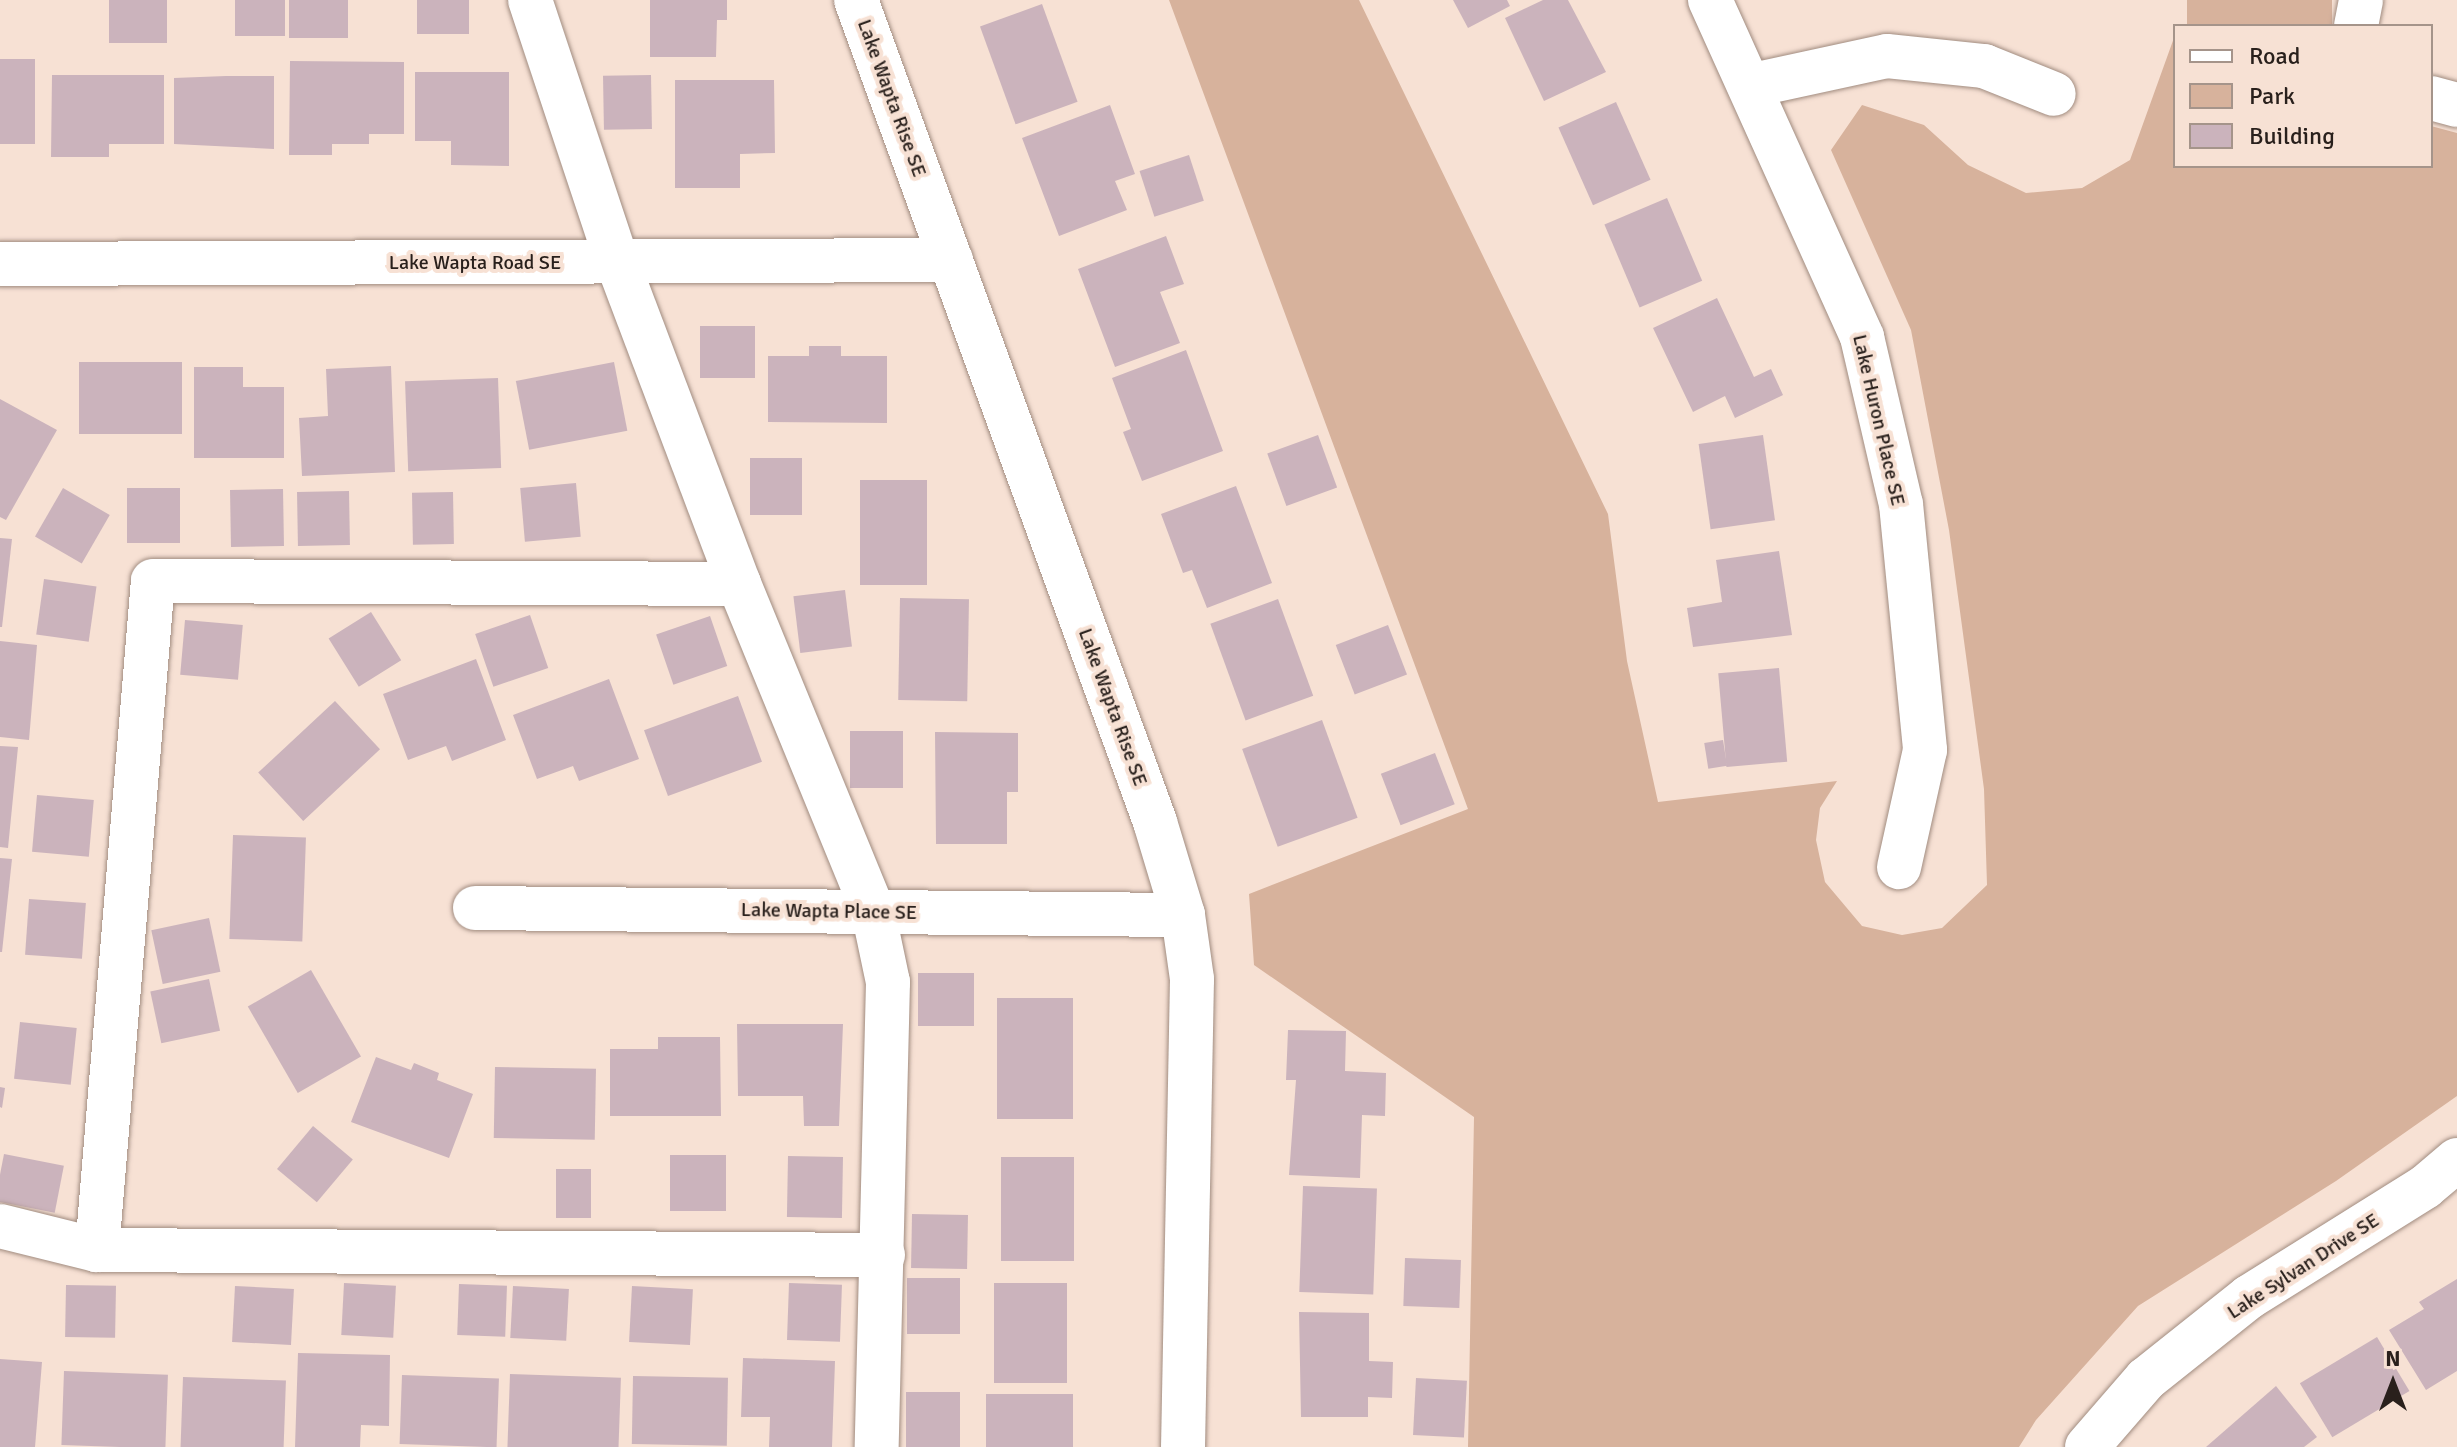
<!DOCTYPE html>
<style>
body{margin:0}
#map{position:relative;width:2457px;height:1447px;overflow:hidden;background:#f7e1d4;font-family:Signika,sans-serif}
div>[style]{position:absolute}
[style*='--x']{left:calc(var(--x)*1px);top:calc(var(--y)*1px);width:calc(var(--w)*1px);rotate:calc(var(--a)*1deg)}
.green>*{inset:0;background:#d7b29c;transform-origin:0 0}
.building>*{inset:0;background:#cbb3bc;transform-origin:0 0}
.roads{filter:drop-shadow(0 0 2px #a18c80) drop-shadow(0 0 2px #a18c80)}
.minor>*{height:44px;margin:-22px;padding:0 22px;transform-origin:22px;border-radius:22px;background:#fff}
span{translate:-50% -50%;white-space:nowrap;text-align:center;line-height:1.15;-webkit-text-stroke:8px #f7e1d4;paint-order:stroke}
.street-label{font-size:20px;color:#29201c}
.legend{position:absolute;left:2173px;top:24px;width:260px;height:144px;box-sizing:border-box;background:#f7e1d4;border:2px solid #a5948a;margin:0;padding:10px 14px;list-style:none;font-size:24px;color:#29201c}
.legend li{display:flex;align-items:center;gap:16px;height:40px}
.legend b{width:40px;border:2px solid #a5948a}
.north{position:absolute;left:2353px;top:1343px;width:80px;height:80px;-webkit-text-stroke:6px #f7e1d4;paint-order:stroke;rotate:0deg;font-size:22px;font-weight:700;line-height:32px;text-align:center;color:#29201c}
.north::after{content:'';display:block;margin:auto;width:28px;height:36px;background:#29201c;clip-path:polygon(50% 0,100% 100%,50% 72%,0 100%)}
</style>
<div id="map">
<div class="green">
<div style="clip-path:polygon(1169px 0,1359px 0,1608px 514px,1627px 661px,1658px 802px,1837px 781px,1820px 808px,1816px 840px,1825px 882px,1862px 926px,1902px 935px,1942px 928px,1987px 885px,1984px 789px,1949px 530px,1911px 330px,1831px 150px,1862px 105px,1924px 125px,1968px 165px,2026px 193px,2082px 188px,2130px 160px,2175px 35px,2175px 166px,2431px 166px,2431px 126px,2457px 133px,2457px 1096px,2336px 1181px,2138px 1306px,2036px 1420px,2019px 1447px,1468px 1447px,1474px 1117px,1254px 965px,1249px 894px,1468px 809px)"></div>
<div style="left:2187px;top:0;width:145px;height:28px"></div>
</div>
<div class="building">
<div style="left:109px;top:0;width:58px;height:43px"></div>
<div style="left:235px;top:0;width:50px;height:36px"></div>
<div style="left:289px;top:0;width:59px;height:38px"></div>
<div style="left:417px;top:0;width:52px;height:34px"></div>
<div style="clip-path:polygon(650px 0,727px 0,727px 20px,717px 20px,716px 57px,650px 57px)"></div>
<div style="clip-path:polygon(1453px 0,1507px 0,1510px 6px,1468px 28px)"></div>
<div style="clip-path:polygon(1543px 0,1568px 0,1606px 72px,1544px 101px,1505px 18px)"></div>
<div style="left:1042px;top:4px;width:104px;height:66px;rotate:70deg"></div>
<div style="left:0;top:59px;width:35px;height:85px"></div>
<div style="clip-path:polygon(290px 61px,404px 62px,404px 134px,369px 134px,369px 144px,332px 144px,332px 155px,289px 155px)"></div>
<div style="clip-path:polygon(415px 72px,509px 72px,509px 166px,451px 165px,451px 141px,415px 141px)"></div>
<div style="clip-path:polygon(52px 75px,164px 75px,164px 144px,109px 144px,109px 157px,51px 157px)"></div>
<div style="left:651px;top:75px;width:54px;height:48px;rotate:89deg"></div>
<div style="clip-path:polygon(226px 76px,274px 76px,274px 149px,174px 144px,174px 78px)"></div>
<div style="clip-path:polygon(675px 80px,774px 80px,775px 153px,740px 154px,740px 188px,675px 188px)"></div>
<div style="left:1616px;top:102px;width:85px;height:63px;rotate:66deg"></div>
<div style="clip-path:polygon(1110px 105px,1135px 174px,1115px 181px,1127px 210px,1059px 236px,1022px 138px)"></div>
<div style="left:1189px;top:155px;width:48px;height:52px;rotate:72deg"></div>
<div style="left:1667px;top:198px;width:90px;height:68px;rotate:67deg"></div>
<div style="clip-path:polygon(1166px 236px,1184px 284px,1160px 292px,1180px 343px,1115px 367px,1078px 269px)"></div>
<div style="clip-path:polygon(1717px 298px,1754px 377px,1771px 369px,1783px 395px,1735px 418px,1725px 396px,1693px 412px,1653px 328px)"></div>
<div style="left:700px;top:326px;width:55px;height:52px"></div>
<div style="clip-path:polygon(809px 346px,841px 346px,841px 356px,887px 356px,887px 423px,768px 422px,768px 356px,809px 356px)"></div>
<div style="clip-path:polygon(1186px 350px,1223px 451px,1142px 481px,1123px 432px,1131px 429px,1112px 378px)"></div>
<div style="left:79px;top:362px;width:103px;height:72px"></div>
<div style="left:614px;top:362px;width:70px;height:100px;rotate:79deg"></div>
<div style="clip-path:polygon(391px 366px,395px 472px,302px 476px,299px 418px,328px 416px,326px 369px)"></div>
<div style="clip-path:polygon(194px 367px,243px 367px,243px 387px,284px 387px,284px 458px,194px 458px)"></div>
<div style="left:498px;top:378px;width:90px;height:93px;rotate:88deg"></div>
<div style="clip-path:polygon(0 399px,57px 430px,6px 520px,0 517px)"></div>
<div style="left:1318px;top:435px;width:56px;height:54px;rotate:70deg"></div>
<div style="left:1763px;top:435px;width:86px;height:65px;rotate:82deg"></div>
<div style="left:750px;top:458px;width:52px;height:57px"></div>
<div style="left:860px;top:480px;width:67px;height:105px"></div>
<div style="left:576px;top:483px;width:54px;height:56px;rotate:85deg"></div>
<div style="clip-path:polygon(1236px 486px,1272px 583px,1207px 608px,1192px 570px,1183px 573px,1161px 514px)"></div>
<div style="left:63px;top:488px;width:54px;height:56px;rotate:30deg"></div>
<div style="left:127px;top:488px;width:53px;height:55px"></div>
<div style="left:283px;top:489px;width:57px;height:53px;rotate:89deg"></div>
<div style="left:349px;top:491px;width:54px;height:52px;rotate:89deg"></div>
<div style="left:453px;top:492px;width:52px;height:41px;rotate:89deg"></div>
<div style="clip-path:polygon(0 538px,12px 539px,2px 627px,0 627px)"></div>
<div style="clip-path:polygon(1779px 551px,1792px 635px,1693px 647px,1687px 608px,1722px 602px,1716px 560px)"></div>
<div style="left:44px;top:579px;width:53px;height:56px;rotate:8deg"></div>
<div style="left:845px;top:590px;width:57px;height:52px;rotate:83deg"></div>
<div style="left:900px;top:598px;width:69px;height:102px;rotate:1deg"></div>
<div style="left:1278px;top:599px;width:103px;height:72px;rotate:70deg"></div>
<div style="left:371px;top:612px;width:57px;height:50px;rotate:58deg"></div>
<div style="left:530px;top:615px;width:56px;height:58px;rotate:71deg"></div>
<div style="left:710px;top:616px;width:53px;height:57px;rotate:71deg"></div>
<div style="left:185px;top:620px;width:58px;height:55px;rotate:5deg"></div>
<div style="left:1388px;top:625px;width:53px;height:56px;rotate:69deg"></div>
<div style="clip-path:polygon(0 641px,37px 645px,29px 740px,0 737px)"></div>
<div style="clip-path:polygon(476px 659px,506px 740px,452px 761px,446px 746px,408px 760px,383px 694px)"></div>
<div style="left:1779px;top:668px;width:94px;height:61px;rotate:85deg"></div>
<div style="clip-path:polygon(609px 679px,639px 759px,579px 781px,573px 766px,537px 779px,513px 715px)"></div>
<div style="left:738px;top:696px;width:70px;height:100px;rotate:70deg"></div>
<div style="left:335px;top:701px;width:66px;height:105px;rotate:47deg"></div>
<div style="left:1322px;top:720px;width:104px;height:85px;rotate:70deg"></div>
<div style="left:850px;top:731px;width:53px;height:57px"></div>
<div style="clip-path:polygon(935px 732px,1018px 733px,1018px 792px,1007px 792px,1007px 844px,936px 844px)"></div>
<div style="left:1723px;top:740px;width:26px;height:19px;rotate:81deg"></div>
<div style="clip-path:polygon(0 746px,18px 747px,8px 848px,0 847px)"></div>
<div style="left:1435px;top:753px;width:55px;height:58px;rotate:69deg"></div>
<div style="left:37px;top:795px;width:57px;height:57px;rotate:5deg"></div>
<div style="left:233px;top:835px;width:73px;height:104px;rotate:2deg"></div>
<div style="clip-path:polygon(0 858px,12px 859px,2px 952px,0 952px)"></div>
<div style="left:29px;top:899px;width:57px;height:56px;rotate:4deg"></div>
<div style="left:209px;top:918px;width:55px;height:59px;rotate:78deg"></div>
<div style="left:311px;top:970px;width:100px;height:73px;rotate:60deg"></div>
<div style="left:918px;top:973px;width:56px;height:53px"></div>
<div style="left:209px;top:979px;width:53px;height:60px;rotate:78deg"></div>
<div style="left:997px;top:998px;width:76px;height:121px"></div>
<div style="left:20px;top:1022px;width:57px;height:57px;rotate:6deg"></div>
<div style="clip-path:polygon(737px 1024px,843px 1024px,839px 1126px,804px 1126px,803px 1096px,738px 1096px)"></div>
<div style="clip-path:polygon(1288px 1030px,1346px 1031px,1345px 1071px,1386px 1073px,1385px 1116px,1362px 1115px,1360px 1178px,1289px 1175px,1296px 1080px,1286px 1080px)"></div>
<div style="clip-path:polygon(658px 1037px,720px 1037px,721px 1116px,610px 1116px,610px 1049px,658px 1049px)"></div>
<div style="clip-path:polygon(376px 1057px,411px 1070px,414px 1063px,439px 1073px,437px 1080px,473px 1094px,449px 1158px,351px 1122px)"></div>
<div style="left:495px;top:1067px;width:101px;height:71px;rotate:1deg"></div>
<div style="clip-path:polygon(0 1087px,5px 1088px,2px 1108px,0 1107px)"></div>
<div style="left:313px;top:1126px;width:52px;height:56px;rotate:40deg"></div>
<div style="left:4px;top:1154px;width:61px;height:48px;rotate:11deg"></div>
<div style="left:670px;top:1155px;width:56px;height:56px"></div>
<div style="left:788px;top:1156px;width:55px;height:61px;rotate:1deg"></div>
<div style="left:1074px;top:1157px;width:104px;height:73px;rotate:90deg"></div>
<div style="left:556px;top:1169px;width:35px;height:49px"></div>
<div style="left:1303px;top:1186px;width:74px;height:106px;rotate:2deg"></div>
<div style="left:912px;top:1214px;width:56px;height:54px;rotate:1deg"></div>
<div style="left:1405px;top:1258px;width:56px;height:48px;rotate:2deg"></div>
<div style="left:907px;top:1278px;width:53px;height:56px"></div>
<div style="clip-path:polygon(2457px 1279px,2457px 1371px,2426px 1390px,2389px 1330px,2424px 1309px,2419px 1302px)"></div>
<div style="left:344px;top:1283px;width:52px;height:52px;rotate:3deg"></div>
<div style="left:789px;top:1283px;width:53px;height:57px;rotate:2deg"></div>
<div style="left:994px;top:1283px;width:73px;height:100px"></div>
<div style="left:459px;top:1284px;width:48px;height:51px;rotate:2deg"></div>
<div style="left:66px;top:1285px;width:50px;height:52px;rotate:1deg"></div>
<div style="left:235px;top:1286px;width:59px;height:56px;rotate:3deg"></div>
<div style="left:513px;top:1286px;width:56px;height:52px;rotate:3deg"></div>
<div style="left:632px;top:1286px;width:61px;height:56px;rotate:3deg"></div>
<div style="clip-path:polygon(1299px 1312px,1369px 1313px,1369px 1361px,1393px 1362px,1392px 1398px,1368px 1397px,1368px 1417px,1301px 1417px)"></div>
<div style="left:2377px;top:1337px;width:63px;height:90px;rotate:59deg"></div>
<div style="clip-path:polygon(298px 1353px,390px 1355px,389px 1426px,361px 1425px,360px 1447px,295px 1447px)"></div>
<div style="clip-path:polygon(743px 1358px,835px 1361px,832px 1447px,769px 1447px,770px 1417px,741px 1417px)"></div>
<div style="clip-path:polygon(0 1359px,42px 1362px,35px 1447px,0 1447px)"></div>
<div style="left:64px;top:1371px;width:104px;height:74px;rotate:2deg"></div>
<div style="left:510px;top:1374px;width:111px;height:73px;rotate:2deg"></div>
<div style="left:402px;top:1375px;width:97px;height:69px;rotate:2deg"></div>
<div style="left:633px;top:1376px;width:95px;height:68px;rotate:1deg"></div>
<div style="left:183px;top:1377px;width:103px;height:70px;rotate:2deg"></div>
<div style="left:1416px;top:1378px;width:51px;height:57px;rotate:3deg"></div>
<div style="clip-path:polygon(2276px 1386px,2317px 1437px,2304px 1447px,2206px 1447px)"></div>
<div style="left:906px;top:1392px;width:54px;height:55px"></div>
<div style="left:986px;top:1394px;width:87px;height:53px"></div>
</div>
<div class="roads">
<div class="minor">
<div style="--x:530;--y:0;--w:275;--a:71.6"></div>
<div style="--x:617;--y:261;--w:345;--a:69.3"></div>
<div style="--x:739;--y:584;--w:353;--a:67.7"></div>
<div style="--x:873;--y:911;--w:73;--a:78.1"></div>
<div style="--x:888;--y:982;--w:465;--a:91.4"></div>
<div style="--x:856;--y:0;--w:875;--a:70.01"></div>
<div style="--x:1155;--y:822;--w:97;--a:73.2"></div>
<div style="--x:1183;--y:915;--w:65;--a:82"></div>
<div style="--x:1192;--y:979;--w:468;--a:91.1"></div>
<div style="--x:1710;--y:0;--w:370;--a:65.7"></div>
<div style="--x:1862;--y:337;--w:171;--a:76.9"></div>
<div style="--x:1901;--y:504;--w:247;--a:84.4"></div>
<div style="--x:1925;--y:750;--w:120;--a:102.5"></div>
<div style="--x:2356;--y:26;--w:26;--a:-79"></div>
<div style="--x:1753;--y:85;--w:137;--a:-12.2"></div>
<div style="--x:1887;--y:56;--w:98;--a:5.9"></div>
<div style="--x:1984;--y:66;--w:75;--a:21.8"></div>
<div style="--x:2431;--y:98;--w:27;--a:15"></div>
<div style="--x:0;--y:264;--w:951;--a:-0.24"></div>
<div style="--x:475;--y:908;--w:708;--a:0.57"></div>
<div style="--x:0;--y:1226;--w:100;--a:13.9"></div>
<div style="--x:97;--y:1250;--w:671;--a:-85.22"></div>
<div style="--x:153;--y:581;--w:586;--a:0.29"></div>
<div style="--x:97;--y:1250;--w:786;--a:0.36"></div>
<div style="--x:2087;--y:1447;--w:90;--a:-49.1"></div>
<div style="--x:2146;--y:1379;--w:132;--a:-38.5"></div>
<div style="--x:2249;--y:1297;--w:208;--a:-32"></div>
<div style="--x:2425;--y:1187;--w:42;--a:-40.2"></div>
</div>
</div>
<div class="street-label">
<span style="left:892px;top:98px;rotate:70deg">Lake Wapta Rise SE</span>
<span style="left:475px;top:262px">Lake Wapta Road SE</span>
<span style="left:1879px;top:420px;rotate:77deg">Lake Huron Place SE</span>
<span style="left:1113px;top:707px;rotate:70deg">Lake Wapta Rise SE</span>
<span style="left:829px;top:911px;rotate:1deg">Lake Wapta Place SE</span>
<span style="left:2303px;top:1266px;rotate:-33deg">Lake Sylvan Drive SE</span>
</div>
<ul class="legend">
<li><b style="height:10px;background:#fff"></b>Road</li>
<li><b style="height:22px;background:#d7b29c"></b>Park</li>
<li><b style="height:22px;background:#cbb3bc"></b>Building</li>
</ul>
<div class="north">N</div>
</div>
